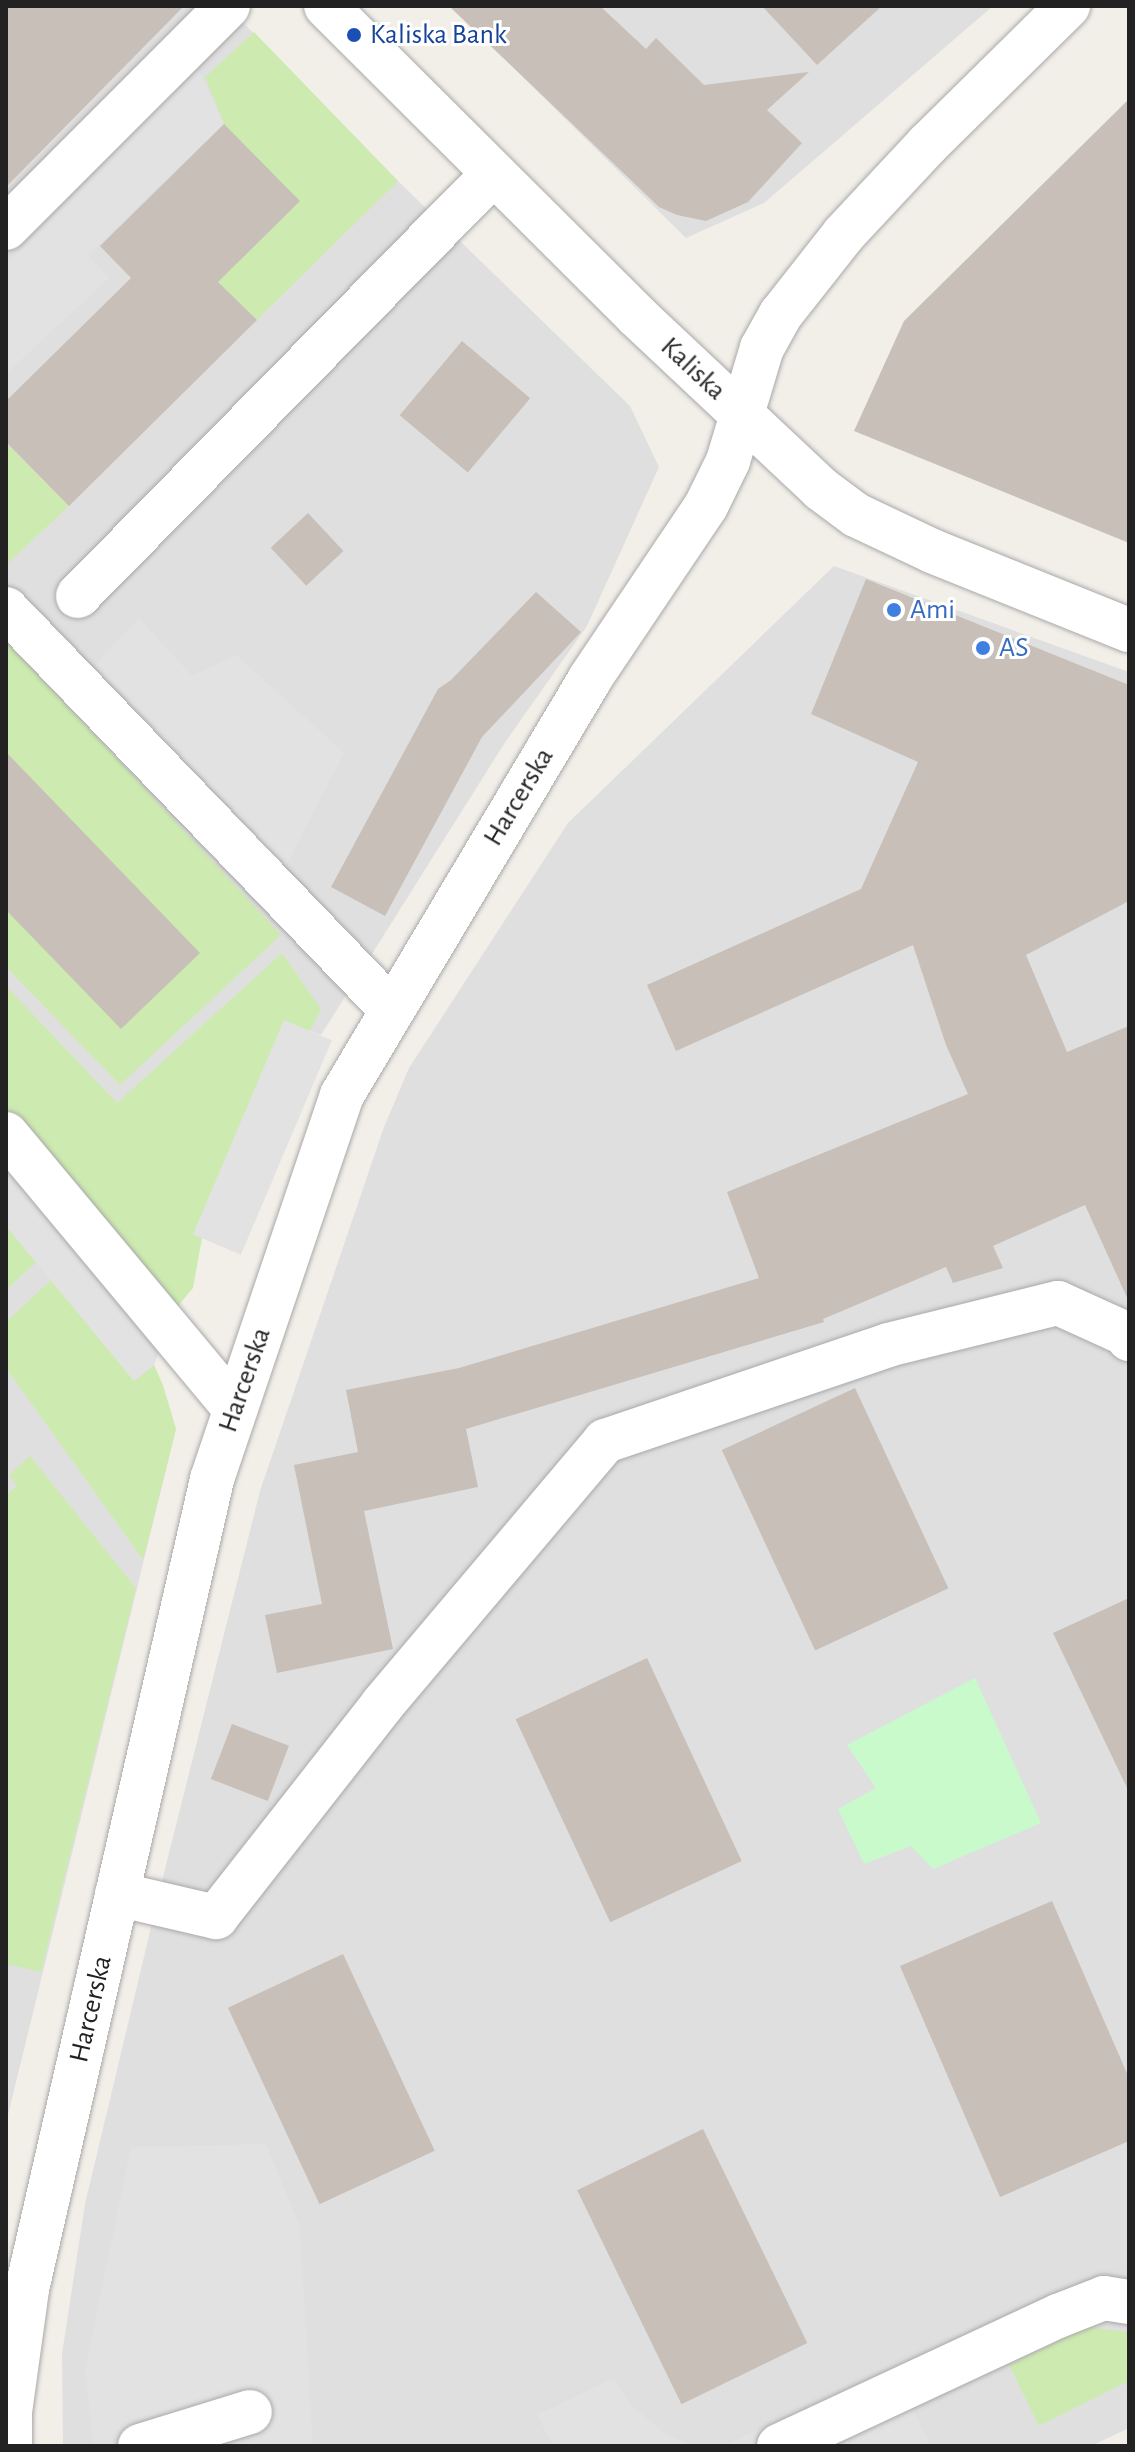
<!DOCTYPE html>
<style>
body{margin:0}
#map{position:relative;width:1135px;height:2452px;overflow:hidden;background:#f2efe9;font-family:"Alegreya Sans",sans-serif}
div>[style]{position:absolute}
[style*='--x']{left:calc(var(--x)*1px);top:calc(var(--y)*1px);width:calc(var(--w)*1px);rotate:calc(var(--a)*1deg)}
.residential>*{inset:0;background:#e0dfdf}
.grass>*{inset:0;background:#cdebb0}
.park>*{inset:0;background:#c8facc}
.parking>*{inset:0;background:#e2e2e2;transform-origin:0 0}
.building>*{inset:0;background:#c7bfb8;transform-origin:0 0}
.roads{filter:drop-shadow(0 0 2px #a9a9a9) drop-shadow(0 0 2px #a9a9a9)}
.minor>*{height:44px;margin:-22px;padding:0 22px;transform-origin:22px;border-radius:22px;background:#fff}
.dots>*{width:22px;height:22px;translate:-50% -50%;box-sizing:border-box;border:4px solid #fff;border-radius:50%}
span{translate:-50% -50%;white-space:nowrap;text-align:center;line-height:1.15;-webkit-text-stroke:6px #fff;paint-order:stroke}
.transit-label{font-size:28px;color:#164399}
.left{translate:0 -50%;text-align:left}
.street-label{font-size:28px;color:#222}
.shop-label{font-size:28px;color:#366cbe}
.frame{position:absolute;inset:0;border:8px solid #222;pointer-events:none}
</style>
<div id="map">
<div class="residential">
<div style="clip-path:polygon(6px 6px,227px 6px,398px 181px,630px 406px,659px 467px,587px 626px,504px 744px,321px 1035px,284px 1021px,154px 1365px,176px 1429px,6px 2123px)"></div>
<div style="clip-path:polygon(451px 6px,993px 6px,764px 203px,686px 238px)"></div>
<div style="clip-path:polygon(834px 566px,1129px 672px,1129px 2428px,1091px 2446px,63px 2446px,62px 2354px,85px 2204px,164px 1873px,260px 1491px,384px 1127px,409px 1068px,568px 823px)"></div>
</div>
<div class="grass">
<div style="clip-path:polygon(254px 32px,398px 181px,257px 320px,218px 282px,224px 124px,205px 77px)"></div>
<div style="clip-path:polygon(9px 446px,69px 506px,7px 564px,6px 448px)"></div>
<div style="clip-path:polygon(6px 639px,281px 935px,120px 1085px,6px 967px)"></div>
<div style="clip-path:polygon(282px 953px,321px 1009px,310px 1031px,284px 1021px,202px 1238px,193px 1288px,174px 1311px,6px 1108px,6px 986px,117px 1103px)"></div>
<div style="clip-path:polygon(6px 1226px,36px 1262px,6px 1290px)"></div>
<div style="clip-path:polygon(51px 1280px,134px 1381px,154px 1365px,163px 1385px,176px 1429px,143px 1560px,6px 1368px,6px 1322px)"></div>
<div style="clip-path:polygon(30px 1456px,136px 1588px,41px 1972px,6px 1964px,6px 1495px,17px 1486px,9px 1475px)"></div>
<div style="clip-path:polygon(1087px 2327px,1129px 2332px,1129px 2381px,1039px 2426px,1009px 2365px)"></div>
</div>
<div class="park">
<div style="clip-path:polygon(975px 1678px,1041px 1823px,933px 1869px,911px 1846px,864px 1864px,838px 1809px,876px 1788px,847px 1745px)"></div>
</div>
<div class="parking">
<div style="clip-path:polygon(198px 68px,224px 124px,88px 255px,109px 278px,6px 374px,6px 264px)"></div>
<div style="clip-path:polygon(139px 618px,192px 676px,236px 655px,344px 753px,284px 870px,92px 668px)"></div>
<div style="left:284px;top:1020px;width:52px;height:233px;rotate:23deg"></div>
<div style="clip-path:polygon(6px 1155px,162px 1343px,154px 1365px,134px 1381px,6px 1226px)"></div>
<div style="clip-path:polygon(266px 2144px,300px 2227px,313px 2446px,93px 2446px,85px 2369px,131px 2147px)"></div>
<div style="clip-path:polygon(893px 2368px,931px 2446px,723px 2446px)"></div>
<div style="clip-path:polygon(614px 2378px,632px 2406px,666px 2434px,694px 2446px,553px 2446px,537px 2415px)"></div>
</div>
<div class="building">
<div style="clip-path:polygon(6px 6px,184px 6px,6px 187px)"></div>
<div style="clip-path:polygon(449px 6px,600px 6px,646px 49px,656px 38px,704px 85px,809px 72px,767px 110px,802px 143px,748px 202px,706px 221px,677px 215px,659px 207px)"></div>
<div style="clip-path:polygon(762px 6px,882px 6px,817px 65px)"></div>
<div style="clip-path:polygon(1129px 99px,1129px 543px,854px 431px,904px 321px)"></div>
<div style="clip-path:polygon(224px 124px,300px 201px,218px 282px,257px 320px,69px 506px,6px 442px,6px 401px,131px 278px,100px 246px)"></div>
<div style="left:462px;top:341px;width:89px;height:97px;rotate:40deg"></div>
<div style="left:308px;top:513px;width:52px;height:51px;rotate:47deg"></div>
<div style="clip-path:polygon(866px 579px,1129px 685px,1129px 901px,1026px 955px,1067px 1052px,1129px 1026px,1129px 1302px,1085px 1205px,993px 1246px,1003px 1268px,953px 1283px,946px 1267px,823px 1319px,824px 1322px,466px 1429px,478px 1487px,364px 1511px,393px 1649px,277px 1673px,265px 1615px,322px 1604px,294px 1465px,358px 1452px,346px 1390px,459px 1368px,759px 1278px,727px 1192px,968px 1094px,946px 1045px,913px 945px,676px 1051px,647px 985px,861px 889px,918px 762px,811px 714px)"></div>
<div style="clip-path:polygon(536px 592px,581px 632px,482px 737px,385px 916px,331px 887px,438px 689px,451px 680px)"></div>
<div style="clip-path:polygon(6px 752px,200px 953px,121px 1029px,6px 910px)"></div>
<div style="left:855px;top:1388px;width:221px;height:147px;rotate:65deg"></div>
<div style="clip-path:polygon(1129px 1598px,1129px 1792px,1053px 1633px)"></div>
<div style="left:647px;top:1658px;width:224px;height:145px;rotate:65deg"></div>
<div style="left:232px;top:1724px;width:61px;height:59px;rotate:21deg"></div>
<div style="clip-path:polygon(1052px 1901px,1129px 2078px,1129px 2141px,1000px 2197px,900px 1966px)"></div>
<div style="left:343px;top:1954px;width:217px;height:127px;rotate:65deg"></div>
<div style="left:703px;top:2129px;width:238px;height:140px;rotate:64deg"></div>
</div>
<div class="roads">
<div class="minor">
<div style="--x:326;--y:6;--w:439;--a:44.9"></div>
<div style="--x:637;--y:316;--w:253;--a:43.2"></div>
<div style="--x:821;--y:489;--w:44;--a:36.6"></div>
<div style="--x:856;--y:515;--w:84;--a:25.3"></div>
<div style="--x:932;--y:551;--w:212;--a:21.9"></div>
<div style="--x:6;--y:228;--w:314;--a:-45"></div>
<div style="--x:78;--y:596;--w:592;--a:-45.48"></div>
<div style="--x:6;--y:609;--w:557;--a:46.09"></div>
<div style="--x:6;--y:1134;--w:358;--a:50.2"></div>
<div style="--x:117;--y:1894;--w:102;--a:13.1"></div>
<div style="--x:216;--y:1917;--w:269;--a:-51.9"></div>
<div style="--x:382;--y:1705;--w:346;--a:-49.8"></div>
<div style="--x:605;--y:1441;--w:299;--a:-18.7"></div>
<div style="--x:888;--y:1345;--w:175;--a:-13.9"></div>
<div style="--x:1058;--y:1303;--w:75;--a:24.5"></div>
<div style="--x:1126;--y:1334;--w:6;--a:59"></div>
<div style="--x:10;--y:2446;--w:34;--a:-90"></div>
<div style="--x:10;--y:2412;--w:124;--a:-82.1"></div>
<div style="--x:27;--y:2289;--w:831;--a:-77.13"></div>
<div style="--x:212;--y:1479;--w:405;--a:-71.3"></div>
<div style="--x:342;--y:1095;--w:483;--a:-59.2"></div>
<div style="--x:589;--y:680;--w:210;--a:-56.1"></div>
<div style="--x:706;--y:506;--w:50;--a:-63.9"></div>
<div style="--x:728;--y:461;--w:118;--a:-73.3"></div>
<div style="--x:762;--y:348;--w:39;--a:-61"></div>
<div style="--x:781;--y:314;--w:102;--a:-51.8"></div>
<div style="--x:844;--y:234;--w:123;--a:-47"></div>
<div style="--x:928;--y:144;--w:197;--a:-44.6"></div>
<div style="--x:140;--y:2446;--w:115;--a:-17.2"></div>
<div style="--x:779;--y:2446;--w:308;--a:-25"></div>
<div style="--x:1058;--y:2316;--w:49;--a:-21.4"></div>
<div style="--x:1104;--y:2298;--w:25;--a:9"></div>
</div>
</div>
<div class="dots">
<div style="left:354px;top:35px;background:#1a4fb4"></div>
<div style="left:894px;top:610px;background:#3f7fe0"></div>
<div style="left:983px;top:648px;background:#3f7fe0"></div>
</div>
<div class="transit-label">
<span class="left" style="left:370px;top:35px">Kaliska Bank</span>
</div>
<div class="street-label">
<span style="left:693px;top:369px;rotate:43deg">Kaliska</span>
<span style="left:519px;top:797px;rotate:-59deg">Harcerska</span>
<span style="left:245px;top:1380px;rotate:-71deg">Harcerska</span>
<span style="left:91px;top:2009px;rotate:-77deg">Harcerska</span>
</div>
<div class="shop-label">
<span class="left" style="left:910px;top:610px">Ami</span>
<span class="left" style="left:999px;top:648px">AS</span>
</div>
<div class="frame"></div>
</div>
